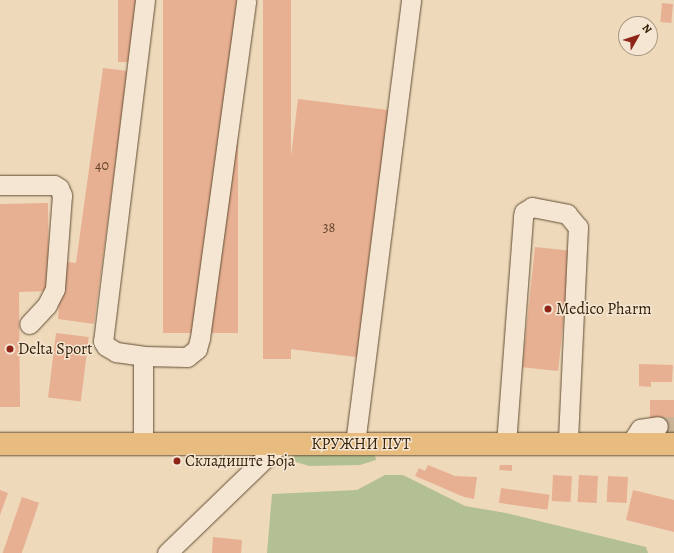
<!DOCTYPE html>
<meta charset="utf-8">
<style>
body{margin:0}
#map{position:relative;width:674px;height:553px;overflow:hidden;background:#eed9bb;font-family:Alegreya,serif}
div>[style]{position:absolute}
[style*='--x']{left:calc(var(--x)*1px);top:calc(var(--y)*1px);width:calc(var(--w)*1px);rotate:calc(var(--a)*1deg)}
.green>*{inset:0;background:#b3c094}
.building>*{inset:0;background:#e8b092;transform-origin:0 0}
.minor-tunnel>*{height:19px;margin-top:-9.5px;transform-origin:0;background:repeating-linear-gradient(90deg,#c9b497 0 19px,transparent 0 29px)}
.roads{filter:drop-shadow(0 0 1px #634e34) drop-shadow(0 0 1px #634e34)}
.minor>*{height:19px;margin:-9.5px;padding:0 9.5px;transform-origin:9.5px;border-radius:9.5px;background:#f4e6d3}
.major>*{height:22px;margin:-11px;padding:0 11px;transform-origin:11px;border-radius:11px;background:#e7bc7e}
.dots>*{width:11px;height:11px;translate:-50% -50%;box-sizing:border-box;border:2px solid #f4e6d3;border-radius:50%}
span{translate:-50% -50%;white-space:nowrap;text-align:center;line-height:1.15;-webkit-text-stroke:3px #f4e6d3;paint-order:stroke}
.number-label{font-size:14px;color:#62442a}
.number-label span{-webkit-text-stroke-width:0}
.poi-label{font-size:16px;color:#352007}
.left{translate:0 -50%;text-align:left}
.street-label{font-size:16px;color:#352007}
.north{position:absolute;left:618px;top:16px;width:40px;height:40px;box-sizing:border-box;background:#f4e6d3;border:1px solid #a89781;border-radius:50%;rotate:51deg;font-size:11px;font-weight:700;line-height:16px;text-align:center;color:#352007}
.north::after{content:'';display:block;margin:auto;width:14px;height:18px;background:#8f2418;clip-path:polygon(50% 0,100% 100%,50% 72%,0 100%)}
</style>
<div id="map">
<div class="green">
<div style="clip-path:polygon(293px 454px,375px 455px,376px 460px,360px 465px,309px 466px,296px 462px)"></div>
<div style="clip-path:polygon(385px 475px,403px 475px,465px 506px,506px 513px,646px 547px,648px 553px,267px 553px,272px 494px,357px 490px)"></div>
</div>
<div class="building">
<div style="left:118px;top:0;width:21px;height:62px"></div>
<div style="left:163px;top:0;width:75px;height:333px"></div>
<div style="left:263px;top:0;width:28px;height:359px"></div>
<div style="left:662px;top:3px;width:11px;height:19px;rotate:5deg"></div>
<div style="clip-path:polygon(103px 68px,128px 71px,94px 324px,58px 319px,62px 261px,76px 263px)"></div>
<div style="left:298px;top:99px;width:93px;height:249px;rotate:7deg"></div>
<div style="clip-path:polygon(48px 203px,49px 291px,19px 292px,20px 407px,0 407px,0 204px)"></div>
<div style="left:535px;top:247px;width:36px;height:121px;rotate:6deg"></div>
<div style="left:56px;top:333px;width:33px;height:65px;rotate:7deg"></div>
<div style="clip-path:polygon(639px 364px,673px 365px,672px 382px,651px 382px,651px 387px,639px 386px)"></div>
<div style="left:650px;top:400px;width:24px;height:25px"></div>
<div style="clip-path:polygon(428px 465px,455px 476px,477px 477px,474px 499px,464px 497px,415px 476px,419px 468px,425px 471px)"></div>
<div style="clip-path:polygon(500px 465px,512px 465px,512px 471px,499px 470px)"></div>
<div style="left:553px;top:475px;width:19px;height:26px;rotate:3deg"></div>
<div style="left:579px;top:475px;width:19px;height:27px;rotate:3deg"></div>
<div style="left:608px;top:476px;width:20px;height:26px;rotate:3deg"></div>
<div style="left:501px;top:488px;width:49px;height:15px;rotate:8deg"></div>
<div style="clip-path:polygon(0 490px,8px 493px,0 515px)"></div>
<div style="clip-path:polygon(633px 490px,674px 500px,674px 532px,626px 520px)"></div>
<div style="left:22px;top:497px;width:18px;height:59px;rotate:19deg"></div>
<div style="clip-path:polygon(213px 537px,242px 540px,241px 553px,212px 553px)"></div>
</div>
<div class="minor-tunnel">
<div style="--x:658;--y:426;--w:16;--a:0"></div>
</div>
<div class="roads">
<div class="minor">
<div style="--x:145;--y:0;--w:344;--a:97"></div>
<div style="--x:103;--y:341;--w:6;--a:59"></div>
<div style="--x:106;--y:346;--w:12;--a:31"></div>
<div style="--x:116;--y:352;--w:27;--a:8"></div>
<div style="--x:143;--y:356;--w:44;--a:1.3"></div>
<div style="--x:187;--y:357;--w:13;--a:-39"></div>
<div style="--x:197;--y:349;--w:11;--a:-75"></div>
<div style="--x:200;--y:338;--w:341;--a:-82.2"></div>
<div style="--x:0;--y:185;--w:54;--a:0"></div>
<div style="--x:54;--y:185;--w:6;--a:31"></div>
<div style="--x:59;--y:188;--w:8;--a:67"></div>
<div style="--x:62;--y:195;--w:94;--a:94.3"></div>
<div style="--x:55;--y:289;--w:18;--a:117"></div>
<div style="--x:47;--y:305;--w:26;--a:133"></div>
<div style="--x:143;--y:443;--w:87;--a:-90"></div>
<div style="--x:631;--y:443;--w:17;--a:-57"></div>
<div style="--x:640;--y:429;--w:18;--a:-9"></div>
<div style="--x:355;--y:444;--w:448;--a:-82.8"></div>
<div style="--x:506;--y:444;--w:228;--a:-85.7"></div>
<div style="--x:523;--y:217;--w:5;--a:-79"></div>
<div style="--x:524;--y:212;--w:9;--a:-32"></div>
<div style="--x:532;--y:207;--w:36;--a:11"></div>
<div style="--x:567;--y:214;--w:17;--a:50"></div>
<div style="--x:578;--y:227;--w:216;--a:92.7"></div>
<div style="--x:167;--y:553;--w:157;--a:-44"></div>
</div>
<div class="major">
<div style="--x:0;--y:444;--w:674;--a:0"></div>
</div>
</div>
<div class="dots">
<div style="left:548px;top:309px;background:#8f2418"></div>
<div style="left:10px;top:349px;background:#8f2418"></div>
<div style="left:177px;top:461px;background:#8f2418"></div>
</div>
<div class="number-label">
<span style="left:102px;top:166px">40</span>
<span style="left:329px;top:228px">38</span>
</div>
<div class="poi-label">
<span class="left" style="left:556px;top:309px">Medico Pharm</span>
<span class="left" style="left:18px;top:349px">Delta Sport</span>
<span class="left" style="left:185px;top:461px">Складиште Боја</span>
</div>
<div class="street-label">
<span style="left:361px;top:444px">КРУЖНИ ПУТ</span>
</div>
<div class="north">N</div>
</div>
